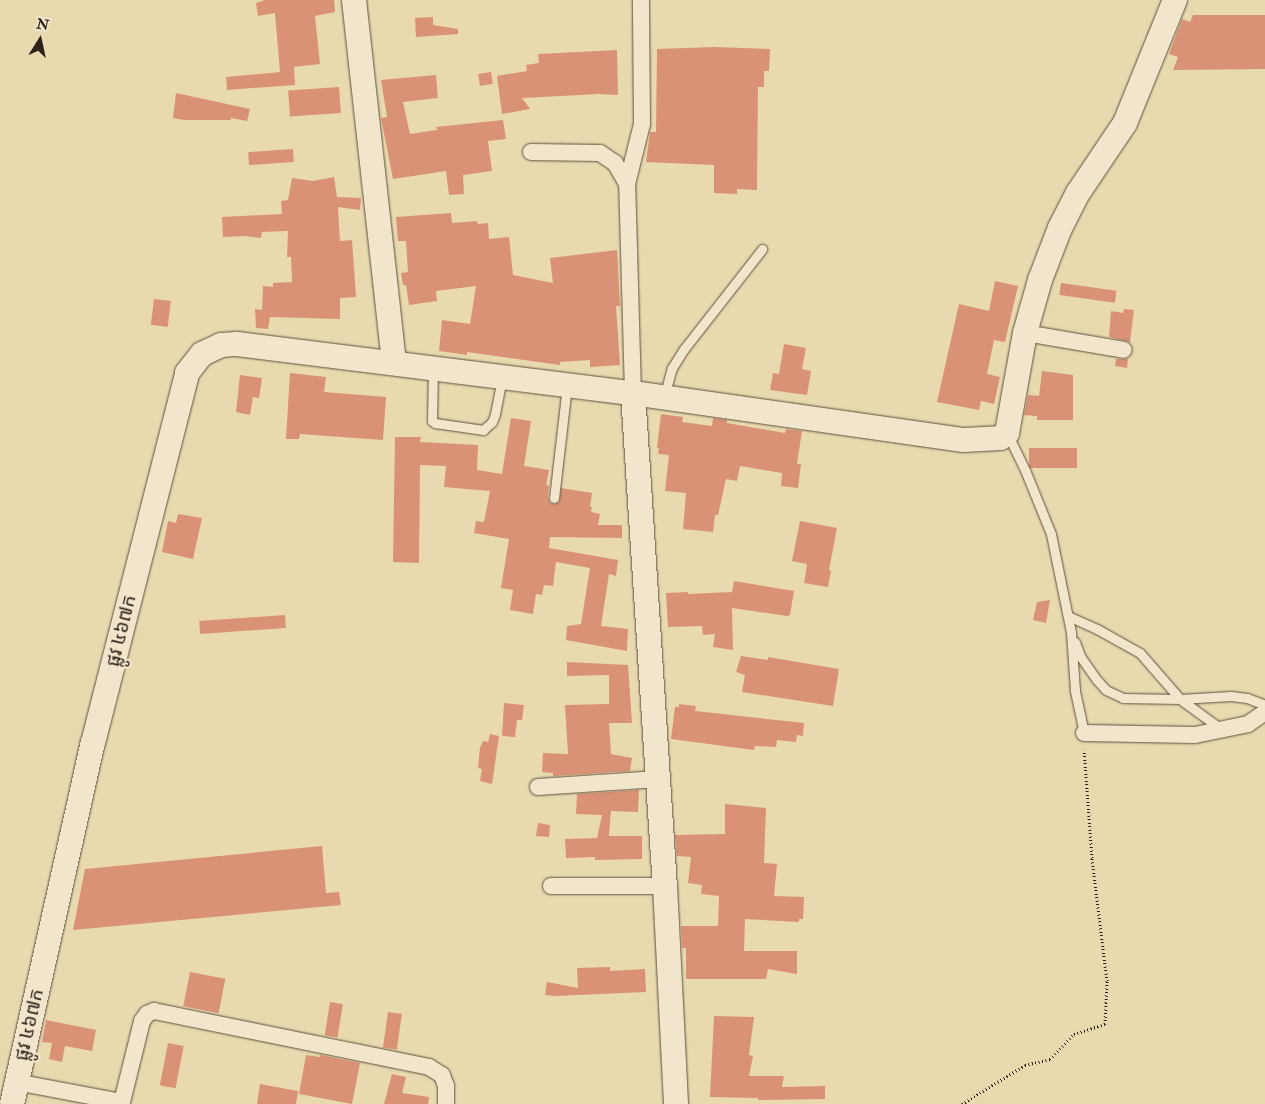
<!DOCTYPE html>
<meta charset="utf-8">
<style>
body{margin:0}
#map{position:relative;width:1265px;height:1104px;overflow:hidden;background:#e9d9af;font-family:"IM FELL Double Pica","Noto Sans Khmer",serif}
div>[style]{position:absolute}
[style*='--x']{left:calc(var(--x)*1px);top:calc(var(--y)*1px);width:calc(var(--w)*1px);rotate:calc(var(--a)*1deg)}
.building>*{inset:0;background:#da9276;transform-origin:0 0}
.path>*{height:3px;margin-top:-1.5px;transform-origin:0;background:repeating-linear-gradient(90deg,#2d221a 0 1px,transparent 0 3.5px)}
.roads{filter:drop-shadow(0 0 1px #5c503f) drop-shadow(0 0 1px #5c503f)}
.lane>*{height:9px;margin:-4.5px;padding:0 4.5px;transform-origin:4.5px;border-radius:4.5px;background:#f1e6cb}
.street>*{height:16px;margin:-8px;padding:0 8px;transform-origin:8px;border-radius:8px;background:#f1e6cb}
.secondary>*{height:24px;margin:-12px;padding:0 12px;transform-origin:12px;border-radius:12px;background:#f1e6cb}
span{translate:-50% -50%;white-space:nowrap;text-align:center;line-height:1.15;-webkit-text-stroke:4.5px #f1e6cb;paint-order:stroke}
.street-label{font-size:19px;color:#2d221a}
.north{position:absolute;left:15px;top:15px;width:50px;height:50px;-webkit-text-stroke:4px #f1e6cb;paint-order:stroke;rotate:10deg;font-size:14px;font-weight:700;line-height:20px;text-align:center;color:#2d221a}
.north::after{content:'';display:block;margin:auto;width:18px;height:22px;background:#2d221a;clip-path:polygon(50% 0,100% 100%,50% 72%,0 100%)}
</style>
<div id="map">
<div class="building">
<div style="clip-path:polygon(265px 0,334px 0,335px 12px,315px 16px,320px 64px,294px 67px,295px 85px,227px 90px,226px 77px,280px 72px,275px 13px,258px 16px,256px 3px)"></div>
<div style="clip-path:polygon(1193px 15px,1265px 15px,1265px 69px,1173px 70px,1178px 57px,1169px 54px,1182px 19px,1190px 22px)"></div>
<div style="clip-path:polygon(433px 17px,433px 25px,458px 29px,458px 34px,416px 37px,415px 18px)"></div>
<div style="clip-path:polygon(714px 47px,770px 49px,769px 71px,764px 71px,764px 87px,758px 87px,757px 190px,737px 189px,737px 194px,714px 193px,714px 165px,646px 162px,650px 132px,656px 132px,657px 49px)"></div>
<div style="clip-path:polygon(617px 50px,618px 95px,599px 94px,522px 98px,530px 109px,502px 114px,497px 76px,527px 71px,526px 65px,539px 63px,538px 54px)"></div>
<div style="left:491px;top:72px;width:12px;height:13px;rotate:81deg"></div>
<div style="clip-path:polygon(436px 75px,438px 98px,403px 102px,410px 134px,437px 130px,436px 127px,503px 120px,506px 139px,488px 141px,492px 171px,463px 175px,464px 194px,449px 195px,446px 171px,393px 179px,381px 118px,387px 117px,381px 80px)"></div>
<div style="left:339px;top:87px;width:26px;height:51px;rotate:86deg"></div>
<div style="clip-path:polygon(176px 93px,250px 109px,247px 121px,231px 118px,231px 120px,184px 120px,173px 118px)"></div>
<div style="left:293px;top:149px;width:13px;height:45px;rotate:86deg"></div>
<div style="clip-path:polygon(334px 177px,337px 197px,361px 198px,360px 210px,338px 207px,340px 241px,352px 240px,356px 297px,340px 298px,340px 319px,270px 317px,268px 329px,256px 328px,255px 309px,262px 310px,263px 286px,273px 287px,273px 283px,292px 282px,291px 257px,287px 257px,288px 231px,262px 232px,261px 238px,245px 236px,223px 237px,222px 217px,282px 214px,281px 201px,288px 200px,292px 178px,313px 181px)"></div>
<div style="clip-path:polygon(451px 213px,452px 223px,477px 221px,478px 224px,488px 223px,489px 239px,509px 237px,513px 275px,553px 283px,550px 258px,617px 250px,620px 306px,616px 306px,620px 365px,590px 367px,590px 360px,560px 362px,560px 365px,467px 352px,467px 355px,439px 351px,442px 320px,470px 324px,476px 286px,436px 291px,437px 301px,409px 305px,406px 285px,403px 285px,401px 273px,408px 272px,406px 241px,398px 241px,396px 217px)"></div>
<div style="clip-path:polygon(995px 281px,1018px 286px,1005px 342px,994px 340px,987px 374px,1000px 377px,994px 404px,981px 401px,979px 410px,937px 402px,959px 304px,989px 311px)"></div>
<div style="left:1061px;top:283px;width:56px;height:12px;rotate:8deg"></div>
<div style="left:154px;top:299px;width:17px;height:26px;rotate:7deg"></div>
<div style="clip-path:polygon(1124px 309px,1134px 310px,1130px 342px,1109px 337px,1111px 311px,1123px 313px)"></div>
<div style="clip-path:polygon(784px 344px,806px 348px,802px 369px,811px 371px,807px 395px,770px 390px,773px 373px,779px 374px)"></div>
<div style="clip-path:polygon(1116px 359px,1128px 359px,1127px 368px,1115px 366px)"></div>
<div style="clip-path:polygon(1042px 371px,1073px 375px,1073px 420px,1037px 420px,1037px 416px,1024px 415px,1028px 395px,1039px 396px)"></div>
<div style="clip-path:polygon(290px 373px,326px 377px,324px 392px,386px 397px,383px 440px,300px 434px,299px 439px,286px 439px)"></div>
<div style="clip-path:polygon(240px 375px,262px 378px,259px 398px,253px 397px,250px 415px,236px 412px)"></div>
<div style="clip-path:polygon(661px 414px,683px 417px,682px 422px,712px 426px,713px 418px,727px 420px,727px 423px,785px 433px,786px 429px,802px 431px,797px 464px,801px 464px,798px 488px,781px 486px,782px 473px,740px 466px,737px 481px,726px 479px,718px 515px,715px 515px,713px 532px,683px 529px,686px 493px,665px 491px,669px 455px,658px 454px,659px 448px,657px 448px)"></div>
<div style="clip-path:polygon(511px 418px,531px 421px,524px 466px,549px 470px,546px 485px,549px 486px,548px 498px,550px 503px,554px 504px,559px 502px,561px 488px,592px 493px,590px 507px,592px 507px,591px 512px,600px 514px,598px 525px,622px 525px,622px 538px,550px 537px,549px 548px,618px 560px,616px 576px,609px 574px,601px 626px,628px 629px,627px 651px,566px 640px,567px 626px,581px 624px,590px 568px,556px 562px,553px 586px,544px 585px,542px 595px,536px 594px,533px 614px,510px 610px,513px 590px,501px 588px,509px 539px,474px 533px,476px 521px,484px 522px,490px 491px,444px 487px,446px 466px,420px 465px,419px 563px,393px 562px,395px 437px,421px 437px,420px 442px,478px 445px,477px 470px,502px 474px)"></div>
<div style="left:1029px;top:448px;width:48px;height:20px"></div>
<div style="clip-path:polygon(178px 514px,202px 518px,193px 559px,162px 552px,168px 521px,176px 523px)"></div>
<div style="clip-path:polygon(800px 521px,837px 528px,829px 570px,831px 571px,828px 587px,804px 583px,807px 564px,792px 561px)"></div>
<div style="clip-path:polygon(734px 581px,794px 591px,790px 615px,787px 616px,732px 608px,733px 650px,713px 647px,715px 634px,703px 635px,702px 626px,668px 627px,666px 593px,688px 592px,688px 594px,732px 592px)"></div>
<div style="clip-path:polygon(1050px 600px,1046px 623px,1033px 620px,1037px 602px)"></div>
<div style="left:285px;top:615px;width:13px;height:86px;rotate:86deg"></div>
<div style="clip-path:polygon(741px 656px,768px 660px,768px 657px,839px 669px,833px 706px,742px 692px,745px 675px,736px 672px)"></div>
<div style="clip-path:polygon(567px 662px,628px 665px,632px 723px,609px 723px,611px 754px,632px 758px,630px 771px,553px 776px,553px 773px,542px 772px,543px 753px,568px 754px,565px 705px,609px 704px,609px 675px,567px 676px)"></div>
<div style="clip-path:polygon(504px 703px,524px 705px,522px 720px,517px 720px,515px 737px,502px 736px)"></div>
<div style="clip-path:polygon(679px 704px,696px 706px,695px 711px,804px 723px,803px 736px,797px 735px,796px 742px,777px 740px,776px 747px,755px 746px,754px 750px,671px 739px,675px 707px,679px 707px)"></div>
<div style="clip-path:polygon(490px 734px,499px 736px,492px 784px,480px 781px,482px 769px,478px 768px,480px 748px,483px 741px,488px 742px)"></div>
<div style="clip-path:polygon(639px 790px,638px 812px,611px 811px,609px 836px,642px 836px,642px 859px,595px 860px,595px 857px,566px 858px,565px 839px,597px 838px,602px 815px,576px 814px,577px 794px)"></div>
<div style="clip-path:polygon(725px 804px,766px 808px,764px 863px,777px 864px,774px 896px,804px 897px,803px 919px,799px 919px,799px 922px,745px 919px,744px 951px,797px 951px,797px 974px,768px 969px,766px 979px,686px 979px,686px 948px,682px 948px,681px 926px,718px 926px,719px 896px,701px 894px,702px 885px,688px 883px,691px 857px,677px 856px,675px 835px,725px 834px)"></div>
<div style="clip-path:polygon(538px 823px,550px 825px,549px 837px,536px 836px)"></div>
<div style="clip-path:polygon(322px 846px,326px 893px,339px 892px,341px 905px,73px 930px,85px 869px)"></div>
<div style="clip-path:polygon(610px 967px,610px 971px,645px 969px,646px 992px,555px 996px,545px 995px,547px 982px,578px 988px,577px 968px)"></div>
<div style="left:190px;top:972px;width:36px;height:35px;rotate:11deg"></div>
<div style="left:330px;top:1002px;width:13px;height:34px;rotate:9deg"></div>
<div style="left:388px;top:1012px;width:14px;height:36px;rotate:8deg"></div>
<div style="clip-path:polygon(714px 1016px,754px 1017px,749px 1055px,753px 1056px,749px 1076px,784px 1076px,782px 1087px,825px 1086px,825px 1099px,758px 1100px,758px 1098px,710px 1097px)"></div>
<div style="clip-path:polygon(46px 1020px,96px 1030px,92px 1051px,65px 1046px,62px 1062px,49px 1059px,52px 1043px,42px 1042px)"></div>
<div style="left:168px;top:1043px;width:16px;height:43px;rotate:11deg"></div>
<div style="clip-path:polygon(306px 1055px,320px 1057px,320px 1055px,360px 1063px,352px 1104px,299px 1094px)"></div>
<div style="clip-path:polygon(392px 1074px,406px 1077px,402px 1093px,429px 1097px,428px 1104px,384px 1104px)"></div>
<div style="clip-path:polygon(260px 1084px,298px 1091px,296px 1104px,257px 1104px)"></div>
</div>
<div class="path">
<div style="--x:962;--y:1104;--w:74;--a:-31.8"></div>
<div style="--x:1025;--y:1065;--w:26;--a:-13"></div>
<div style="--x:1050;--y:1059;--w:35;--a:-46"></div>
<div style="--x:1074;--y:1034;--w:33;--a:-18"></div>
<div style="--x:1105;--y:1024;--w:43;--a:-87.3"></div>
<div style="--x:1107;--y:981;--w:124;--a:-97"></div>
<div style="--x:1092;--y:858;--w:109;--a:-94.2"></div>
</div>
<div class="roads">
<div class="lane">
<div style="--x:433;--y:369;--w:52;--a:91.1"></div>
<div style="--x:432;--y:421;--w:4;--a:34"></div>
<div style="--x:435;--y:423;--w:49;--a:8.3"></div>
<div style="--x:483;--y:430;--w:12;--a:-42"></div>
<div style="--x:492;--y:422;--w:9;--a:-69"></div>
<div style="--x:495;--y:414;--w:38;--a:-79"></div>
<div style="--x:664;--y:397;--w:30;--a:-75"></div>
<div style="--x:672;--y:368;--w:22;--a:-58"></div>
<div style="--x:684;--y:349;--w:127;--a:-52"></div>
<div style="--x:1007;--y:433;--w:41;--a:64.1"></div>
<div style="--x:1025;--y:470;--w:69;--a:67.9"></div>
<div style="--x:1051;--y:534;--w:100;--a:78.5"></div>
<div style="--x:1071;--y:632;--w:59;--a:86.1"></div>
<div style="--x:1075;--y:691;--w:43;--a:77.9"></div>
<div style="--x:554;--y:498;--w:114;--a:-83.4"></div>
<div style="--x:1068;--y:616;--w:32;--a:24"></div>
<div style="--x:1097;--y:629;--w:49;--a:29.2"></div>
<div style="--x:1140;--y:653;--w:61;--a:49"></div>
<div style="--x:1180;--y:699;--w:51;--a:36.2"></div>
<div style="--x:1075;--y:642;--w:15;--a:70"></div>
<div style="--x:1080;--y:656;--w:29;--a:55"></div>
<div style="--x:1097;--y:680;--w:13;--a:48"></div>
<div style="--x:1106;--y:690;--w:19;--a:25"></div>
<div style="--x:1123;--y:698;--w:57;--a:1"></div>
<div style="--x:1180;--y:699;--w:51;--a:-3.4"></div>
<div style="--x:1231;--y:696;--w:16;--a:7"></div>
<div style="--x:1247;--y:698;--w:19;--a:21"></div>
</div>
<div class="street">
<div style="--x:531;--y:152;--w:69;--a:0.8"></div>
<div style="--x:600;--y:153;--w:18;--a:34"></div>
<div style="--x:615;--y:163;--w:24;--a:60"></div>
<div style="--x:1025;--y:333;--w:100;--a:9.7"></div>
<div style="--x:633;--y:393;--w:209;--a:-91.6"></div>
<div style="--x:627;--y:184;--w:62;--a:-76"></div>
<div style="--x:642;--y:124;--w:124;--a:-90.5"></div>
<div style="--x:1084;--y:733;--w:111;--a:1"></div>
<div style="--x:1195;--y:735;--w:54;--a:-11.7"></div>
<div style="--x:1248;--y:724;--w:21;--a:-35"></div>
<div style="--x:538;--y:787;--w:120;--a:-3.8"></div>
<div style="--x:551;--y:886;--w:114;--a:0"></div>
<div style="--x:16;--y:1082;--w:108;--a:10.7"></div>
<div style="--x:122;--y:1102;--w:83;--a:-76.1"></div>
<div style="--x:142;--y:1021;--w:9;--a:-54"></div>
<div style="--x:147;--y:1014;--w:8;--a:-23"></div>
<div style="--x:154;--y:1011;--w:281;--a:11.5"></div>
<div style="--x:429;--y:1067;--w:15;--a:32"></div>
<div style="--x:442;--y:1075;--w:12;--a:70"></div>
<div style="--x:446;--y:1086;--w:18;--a:90"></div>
</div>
<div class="secondary">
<div style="--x:354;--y:0;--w:365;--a:83.7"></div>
<div style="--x:633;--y:393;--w:494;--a:86.3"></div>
<div style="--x:665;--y:886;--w:218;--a:87.1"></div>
<div style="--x:12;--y:1104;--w:370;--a:-77.4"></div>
<div style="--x:93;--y:743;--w:382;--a:-75.7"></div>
<div style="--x:187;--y:373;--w:24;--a:-52"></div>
<div style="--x:202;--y:354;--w:21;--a:-25"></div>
<div style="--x:221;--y:345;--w:16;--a:-4"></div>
<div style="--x:237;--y:344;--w:399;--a:7.1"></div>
<div style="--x:633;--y:393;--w:334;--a:8.1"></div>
<div style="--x:964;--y:440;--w:36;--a:-3"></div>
<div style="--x:1000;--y:438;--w:9;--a:-36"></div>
<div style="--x:1007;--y:433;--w:102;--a:-79.8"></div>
<div style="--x:1025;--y:333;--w:55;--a:-74.2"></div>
<div style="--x:1040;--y:280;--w:56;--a:-69"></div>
<div style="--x:1060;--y:228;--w:39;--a:-63"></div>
<div style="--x:1078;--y:193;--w:84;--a:-56.1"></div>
<div style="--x:1125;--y:123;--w:133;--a:-67.9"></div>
</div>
</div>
<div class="street-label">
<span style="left:122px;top:631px;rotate:-76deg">ផ្លូវ ៤៦៧ក</span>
<span style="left:30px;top:1025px;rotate:-77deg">ផ្លូវ ៤៦៧ក</span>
</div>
<div class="north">N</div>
</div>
